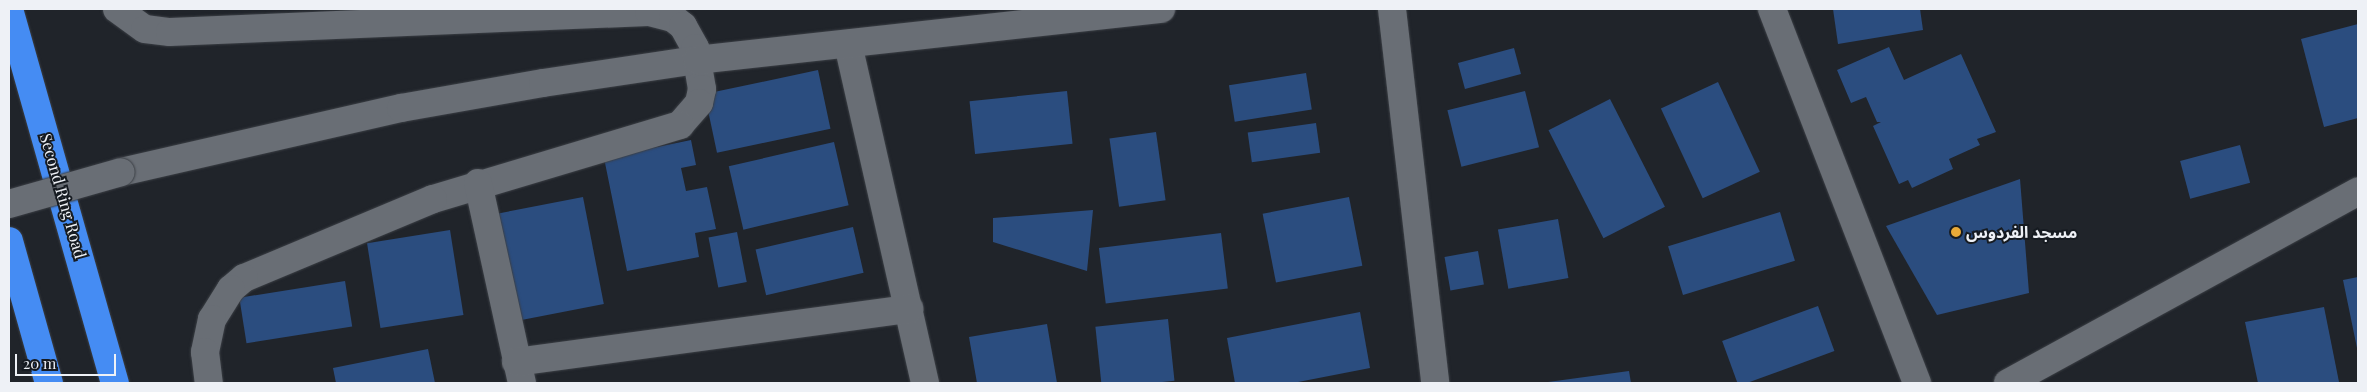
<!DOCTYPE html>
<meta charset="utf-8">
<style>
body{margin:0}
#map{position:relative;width:2367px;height:392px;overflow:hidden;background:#20242a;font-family:"Playfair Display","Noto Sans Arabic",serif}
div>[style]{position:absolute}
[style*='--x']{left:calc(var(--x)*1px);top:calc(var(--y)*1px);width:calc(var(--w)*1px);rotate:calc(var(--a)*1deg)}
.building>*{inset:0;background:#2b4d7f;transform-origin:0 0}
.roads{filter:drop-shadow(0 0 1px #3b3f45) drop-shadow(0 0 1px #3b3f45)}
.street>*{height:28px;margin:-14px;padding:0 14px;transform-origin:14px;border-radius:14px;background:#696e75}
.highway>*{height:28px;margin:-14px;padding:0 14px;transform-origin:14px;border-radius:14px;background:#458cf3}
.bridges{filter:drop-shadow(0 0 1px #3b3f45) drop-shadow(0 0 1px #3b3f45)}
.street-bridge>*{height:28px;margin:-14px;padding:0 14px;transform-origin:14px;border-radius:14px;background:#696e75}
.dots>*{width:14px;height:14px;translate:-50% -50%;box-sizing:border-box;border:2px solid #161b21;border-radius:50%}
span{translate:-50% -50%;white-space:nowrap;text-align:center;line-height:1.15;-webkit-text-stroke:4px #161b21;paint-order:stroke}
.street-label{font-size:16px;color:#eef1f6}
.poi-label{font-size:16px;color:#eef1f6;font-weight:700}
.left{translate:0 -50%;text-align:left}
.frame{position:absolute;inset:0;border:10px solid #eef1f6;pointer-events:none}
.scale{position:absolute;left:15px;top:354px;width:101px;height:22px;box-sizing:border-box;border:2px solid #eef1f6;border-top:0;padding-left:6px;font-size:15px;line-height:18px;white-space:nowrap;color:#eef1f6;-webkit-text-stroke:4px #161b21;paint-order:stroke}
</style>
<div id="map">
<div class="building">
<div style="clip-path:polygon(1833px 9px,1920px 9px,1923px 30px,1838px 44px)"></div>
<div style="clip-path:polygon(2358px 24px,2358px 118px,2324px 127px,2301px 39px)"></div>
<div style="clip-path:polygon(1889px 47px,1904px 80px,1961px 54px,1996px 132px,1977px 139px,1980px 145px,1949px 159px,1953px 169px,1912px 188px,1908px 180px,1899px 184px,1873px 126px,1881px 122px,1877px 122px,1866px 97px,1851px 103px,1837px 70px)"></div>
<div style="left:1514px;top:48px;width:27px;height:58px;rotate:75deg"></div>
<div style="left:818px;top:70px;width:60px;height:116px;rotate:78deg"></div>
<div style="left:1306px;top:73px;width:37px;height:78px;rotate:81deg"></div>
<div style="left:1718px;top:82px;width:99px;height:63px;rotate:65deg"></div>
<div style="left:1067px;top:91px;width:53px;height:98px;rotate:84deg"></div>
<div style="left:1525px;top:91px;width:58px;height:80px;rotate:76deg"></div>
<div style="left:1610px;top:99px;width:121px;height:69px;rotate:63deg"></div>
<div style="left:1316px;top:123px;width:30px;height:69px;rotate:82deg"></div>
<div style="left:1156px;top:132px;width:69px;height:47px;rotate:82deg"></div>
<div style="clip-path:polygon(691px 140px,696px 165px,681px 168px,686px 191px,707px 187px,716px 229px,695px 233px,699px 257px,627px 271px,604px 158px)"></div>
<div style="left:834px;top:142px;width:65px;height:108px;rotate:77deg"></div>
<div style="left:2240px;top:145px;width:39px;height:62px;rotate:75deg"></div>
<div style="clip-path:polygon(2020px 179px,2029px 293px,1937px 315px,1886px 226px)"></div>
<div style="left:583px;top:197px;width:109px;height:89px;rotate:79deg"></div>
<div style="left:1349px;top:197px;width:70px;height:88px;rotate:79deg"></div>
<div style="clip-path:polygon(1093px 210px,1087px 271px,993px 242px,993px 218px)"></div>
<div style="left:1780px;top:212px;width:51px;height:117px;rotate:73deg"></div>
<div style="left:1558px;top:219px;width:60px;height:61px;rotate:80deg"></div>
<div style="left:853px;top:227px;width:47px;height:100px;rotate:77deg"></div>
<div style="left:450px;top:230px;width:86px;height:84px;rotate:81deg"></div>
<div style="left:737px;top:232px;width:51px;height:29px;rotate:79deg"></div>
<div style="left:1221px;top:233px;width:56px;height:123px;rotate:83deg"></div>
<div style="left:1478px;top:251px;width:34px;height:34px;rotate:80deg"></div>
<div style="clip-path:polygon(2358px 277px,2358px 348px,2357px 348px,2343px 280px)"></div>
<div style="left:345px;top:281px;width:46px;height:107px;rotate:81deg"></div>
<div style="left:1818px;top:306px;width:48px;height:102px;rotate:70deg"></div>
<div style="clip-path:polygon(2324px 307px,2339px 382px,2258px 383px,2245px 322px)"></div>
<div style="clip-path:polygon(1360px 312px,1370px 368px,1293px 383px,1235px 383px,1227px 338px)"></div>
<div style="left:1168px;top:319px;width:62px;height:73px;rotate:84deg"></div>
<div style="clip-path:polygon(1047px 324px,1057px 383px,977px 383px,969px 337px)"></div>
<div style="clip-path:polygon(428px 349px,435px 383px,336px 383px,333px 368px)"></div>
<div style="clip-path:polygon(1629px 371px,1631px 383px,1549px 383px,1548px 382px)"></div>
</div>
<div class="roads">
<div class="street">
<div style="--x:117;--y:9;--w:34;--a:36"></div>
<div style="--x:145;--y:29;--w:25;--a:7"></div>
<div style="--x:170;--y:32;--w:479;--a:-2.4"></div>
<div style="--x:649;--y:12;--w:25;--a:14"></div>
<div style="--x:673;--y:18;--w:13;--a:39"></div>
<div style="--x:683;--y:26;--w:25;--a:61"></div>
<div style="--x:695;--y:48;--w:42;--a:80.3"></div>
<div style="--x:702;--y:89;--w:14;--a:102"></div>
<div style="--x:699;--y:103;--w:29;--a:131"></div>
<div style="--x:680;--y:125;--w:258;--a:163.3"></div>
<div style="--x:433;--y:199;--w:205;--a:157.3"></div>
<div style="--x:244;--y:278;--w:17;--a:140"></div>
<div style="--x:231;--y:289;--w:36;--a:122"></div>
<div style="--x:212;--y:319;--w:34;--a:102"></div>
<div style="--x:205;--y:352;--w:31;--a:83"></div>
<div style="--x:1392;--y:9;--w:376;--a:83.4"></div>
<div style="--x:1772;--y:9;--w:401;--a:68.8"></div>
<div style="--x:848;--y:44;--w:348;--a:77.2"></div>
<div style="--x:121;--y:172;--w:287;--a:-12.9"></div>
<div style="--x:401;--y:108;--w:144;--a:-10"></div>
<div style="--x:543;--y:83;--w:156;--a:-8.5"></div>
<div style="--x:697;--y:60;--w:467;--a:-6.3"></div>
<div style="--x:478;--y:183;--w:205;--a:77.6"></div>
<div style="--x:516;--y:362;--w:397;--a:-7.7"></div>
<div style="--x:2008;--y:383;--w:399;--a:-28.7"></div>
</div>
<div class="highway">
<div style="--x:9;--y:9;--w:389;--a:74.2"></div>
<div style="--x:9;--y:241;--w:148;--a:74.3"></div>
</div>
</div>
<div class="bridges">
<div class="street-bridge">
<div style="--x:9;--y:204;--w:116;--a:-15.9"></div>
</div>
</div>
<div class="dots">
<div style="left:1956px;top:232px;background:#e9aa38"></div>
</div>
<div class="street-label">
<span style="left:63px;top:196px;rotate:74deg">Second Ring Road</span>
</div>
<div class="poi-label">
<span class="left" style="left:1966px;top:232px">مسجد الفردوس</span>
</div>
<div class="frame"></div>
<div class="scale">20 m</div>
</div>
